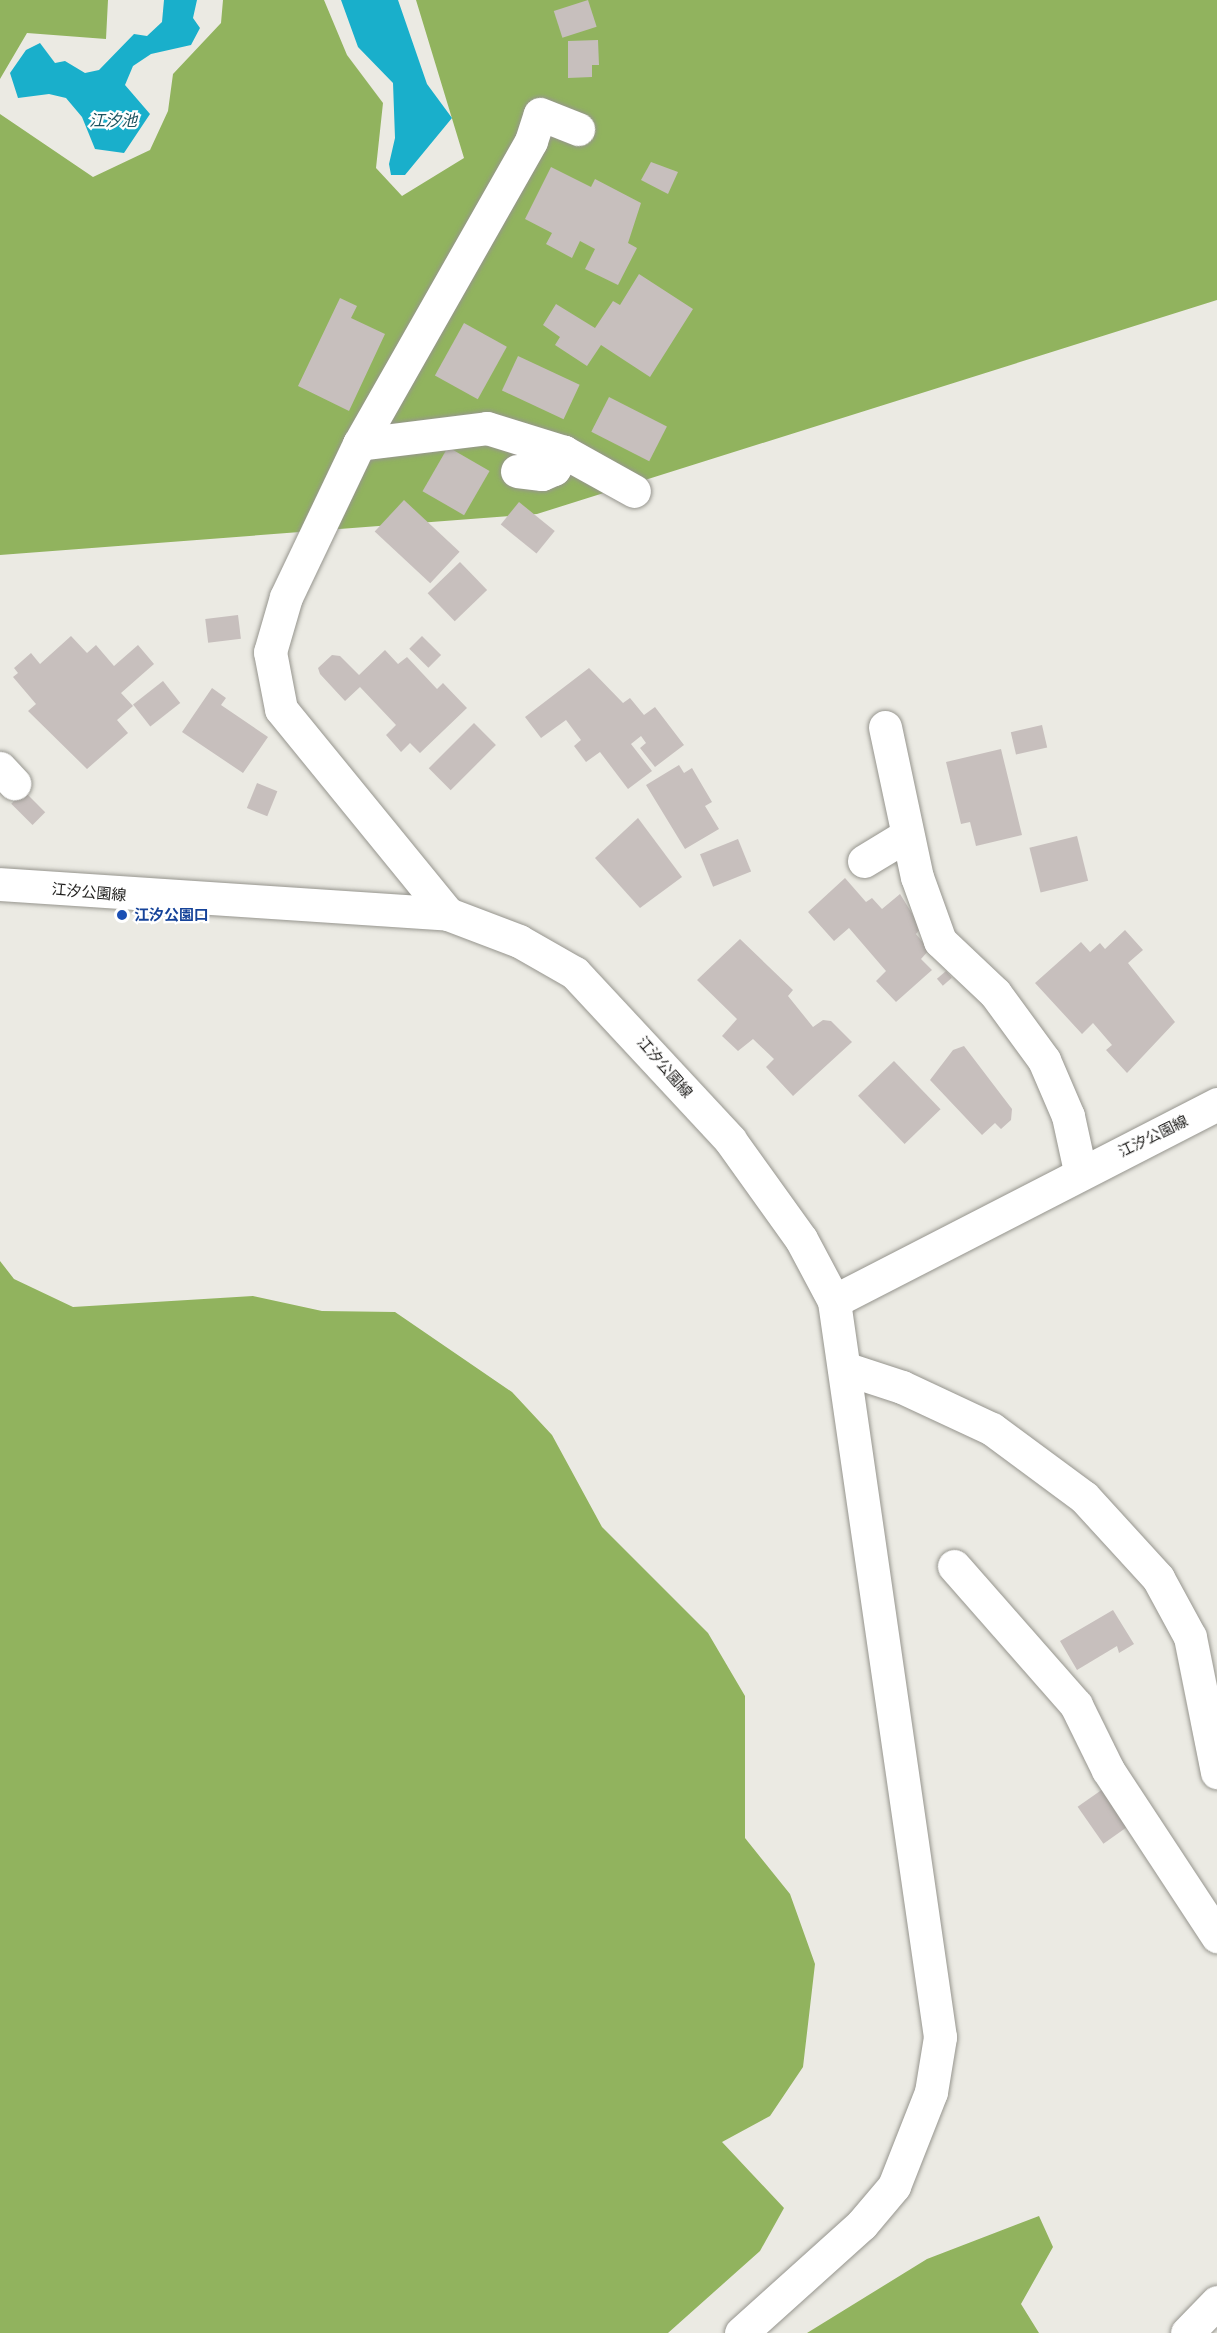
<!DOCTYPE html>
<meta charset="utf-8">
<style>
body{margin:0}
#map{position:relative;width:1217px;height:2333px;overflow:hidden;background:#ebeae3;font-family:"Noto Serif","Noto Sans JP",serif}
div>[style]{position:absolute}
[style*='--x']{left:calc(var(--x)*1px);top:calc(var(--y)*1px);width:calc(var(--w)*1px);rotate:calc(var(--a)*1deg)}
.forest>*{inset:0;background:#91b35e}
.water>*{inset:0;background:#19afcb}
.building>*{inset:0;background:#c7bfbd;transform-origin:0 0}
.roads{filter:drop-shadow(0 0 2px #96958e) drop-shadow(0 0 2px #96958e)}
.minor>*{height:33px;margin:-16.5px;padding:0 16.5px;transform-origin:16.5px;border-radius:16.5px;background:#fff}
.major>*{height:33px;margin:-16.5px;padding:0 16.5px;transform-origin:16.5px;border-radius:16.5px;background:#fff}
.dots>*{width:16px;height:16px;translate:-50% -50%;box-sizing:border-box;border:3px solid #fff;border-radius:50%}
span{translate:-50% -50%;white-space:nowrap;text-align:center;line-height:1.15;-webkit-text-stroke:4.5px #fff;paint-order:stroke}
.street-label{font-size:15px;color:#1f1e1c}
.transit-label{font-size:15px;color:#164399;font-weight:700}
.left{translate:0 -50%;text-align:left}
.water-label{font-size:16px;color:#1c535f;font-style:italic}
</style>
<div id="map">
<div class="forest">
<div style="clip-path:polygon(0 0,108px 0,106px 39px,27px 33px,0 79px)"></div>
<div style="clip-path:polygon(223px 0,324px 0,347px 55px,383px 103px,376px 168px,402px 196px,464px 158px,416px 0,1217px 0,1217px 300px,537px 514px,0 555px,0 114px,93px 177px,150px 150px,168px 111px,173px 74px,221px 23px)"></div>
<div style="clip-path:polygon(0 1261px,14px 1279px,73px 1307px,253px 1296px,322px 1311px,395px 1312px,512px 1392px,552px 1435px,602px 1527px,708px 1633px,745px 1696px,745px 1838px,790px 1894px,815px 1964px,803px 2067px,770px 2116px,722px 2142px,784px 2208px,760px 2251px,668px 2333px,0 2333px)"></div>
<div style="clip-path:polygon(1039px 2216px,1053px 2247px,1021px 2304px,1039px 2333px,807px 2333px,927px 2259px)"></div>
</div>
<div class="water">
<div style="clip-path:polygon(164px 0,197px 0,193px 18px,200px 28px,191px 45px,151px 54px,133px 66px,125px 85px,150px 114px,124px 153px,95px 149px,82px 117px,66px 98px,49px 94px,18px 98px,10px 73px,26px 50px,40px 43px,55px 63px,65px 61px,85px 73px,99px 70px,134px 34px,147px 36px,162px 22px)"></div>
<div style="clip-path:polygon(341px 0,398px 0,427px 84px,452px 118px,405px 175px,391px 175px,389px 164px,395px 138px,393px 83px,358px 47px)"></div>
</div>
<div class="building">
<div style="left:588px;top:0;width:28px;height:36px;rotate:72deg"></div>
<div style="clip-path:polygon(598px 40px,599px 65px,592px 65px,592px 77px,568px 78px,568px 41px)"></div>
<div style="clip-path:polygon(651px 162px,678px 172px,668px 194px,641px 180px)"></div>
<div style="clip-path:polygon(551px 167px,591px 187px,595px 179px,641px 203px,628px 243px,637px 248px,618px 285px,585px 269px,595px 249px,580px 241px,572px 258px,546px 244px,552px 233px,525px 219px)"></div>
<div style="clip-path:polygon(639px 274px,693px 309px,650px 377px,601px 345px,587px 366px,555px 345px,560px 337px,543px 325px,556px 304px,595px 328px,613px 301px,620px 305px)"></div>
<div style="clip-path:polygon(340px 298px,357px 306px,351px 318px,385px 334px,349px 411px,298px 386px)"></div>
<div style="left:464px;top:323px;width:49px;height:60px;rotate:29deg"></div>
<div style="left:518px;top:356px;width:68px;height:38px;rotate:25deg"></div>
<div style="left:609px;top:397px;width:65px;height:39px;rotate:27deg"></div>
<div style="left:448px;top:447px;width:48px;height:51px;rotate:30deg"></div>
<div style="left:404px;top:500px;width:76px;height:43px;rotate:43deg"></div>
<div style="left:519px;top:502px;width:46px;height:29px;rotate:39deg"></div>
<div style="left:460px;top:562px;width:39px;height:45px;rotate:46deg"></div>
<div style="left:238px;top:615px;width:24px;height:33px;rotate:83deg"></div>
<div style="clip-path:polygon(71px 636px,87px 653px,96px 645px,114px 666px,138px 645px,154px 664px,121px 693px,133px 706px,117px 720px,128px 733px,87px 769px,28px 711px,36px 704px,13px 677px,18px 673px,14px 668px,31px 653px,40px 664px)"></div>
<div style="left:422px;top:636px;width:27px;height:18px;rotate:45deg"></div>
<div style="clip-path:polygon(385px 650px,398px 664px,407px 657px,437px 689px,443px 683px,467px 708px,420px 753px,410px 743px,401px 752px,386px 735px,396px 725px,360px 687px,345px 701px,320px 674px,318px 668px,332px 655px,340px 656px,359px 675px)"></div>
<div style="clip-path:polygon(589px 668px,623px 703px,630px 698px,644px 715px,655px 707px,684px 745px,655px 767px,640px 748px,646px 743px,641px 736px,631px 744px,652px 771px,628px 789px,600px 752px,586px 762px,574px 746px,581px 740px,566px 720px,541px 738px,525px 717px)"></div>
<div style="left:163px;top:681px;width:28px;height:38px;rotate:52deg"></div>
<div style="clip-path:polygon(212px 688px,226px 698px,221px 705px,268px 737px,243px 773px,182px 732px)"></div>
<div style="left:474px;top:723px;width:31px;height:64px;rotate:45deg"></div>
<div style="left:1042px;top:725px;width:23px;height:32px;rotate:77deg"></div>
<div style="clip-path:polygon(1001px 749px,1022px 835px,976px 846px,970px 822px,961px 824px,946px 762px)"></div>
<div style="clip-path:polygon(679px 765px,684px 773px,692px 768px,712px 802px,705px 806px,719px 829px,685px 849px,646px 785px)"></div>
<div style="left:257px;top:783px;width:22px;height:27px;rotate:22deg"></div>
<div style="left:24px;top:791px;width:30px;height:18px;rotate:45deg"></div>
<div style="clip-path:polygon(638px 818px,682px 877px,640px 908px,595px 858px)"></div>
<div style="left:1077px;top:836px;width:46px;height:49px;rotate:76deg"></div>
<div style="left:738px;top:839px;width:35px;height:41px;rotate:68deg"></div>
<div style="clip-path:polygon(845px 878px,866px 902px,872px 898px,882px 909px,900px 894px,921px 928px,916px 934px,929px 950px,921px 959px,932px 970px,896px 1002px,876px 981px,886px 971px,849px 928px,834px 941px,808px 912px)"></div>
<div style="clip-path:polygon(1125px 930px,1143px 950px,1128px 963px,1175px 1022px,1127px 1073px,1106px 1050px,1112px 1045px,1093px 1023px,1082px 1034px,1035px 983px,1081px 942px,1090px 952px,1100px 943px,1105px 949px)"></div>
<div style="clip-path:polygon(740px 939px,793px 990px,788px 996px,813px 1027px,823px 1020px,831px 1021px,852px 1042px,793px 1096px,766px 1067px,774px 1059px,753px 1039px,738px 1051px,722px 1036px,737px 1019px,697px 980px)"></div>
<div style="left:946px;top:971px;width:9px;height:12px;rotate:49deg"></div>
<div style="clip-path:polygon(964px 1046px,1012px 1109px,1011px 1120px,1001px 1129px,995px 1123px,982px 1135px,930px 1080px,953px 1050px)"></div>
<div style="left:894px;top:1061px;width:67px;height:50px;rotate:46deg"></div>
<div style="clip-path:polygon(1113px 1610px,1134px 1644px,1119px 1653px,1117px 1646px,1077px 1670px,1060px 1641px)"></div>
<div style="left:1103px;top:1789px;width:45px;height:31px;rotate:55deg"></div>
</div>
<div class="roads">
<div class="minor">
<div style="--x:359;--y:444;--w:129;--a:-7.1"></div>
<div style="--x:487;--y:428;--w:81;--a:17.3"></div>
<div style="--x:564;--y:452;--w:80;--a:29.1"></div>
<div style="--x:517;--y:471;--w:25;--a:7"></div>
<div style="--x:542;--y:474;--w:13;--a:-23"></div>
<div style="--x:554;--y:469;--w:20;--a:-60"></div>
<div style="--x:885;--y:727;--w:153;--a:78"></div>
<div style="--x:917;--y:877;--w:68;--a:70.2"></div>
<div style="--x:940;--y:941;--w:76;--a:43.4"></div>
<div style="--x:995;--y:993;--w:83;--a:53.8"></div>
<div style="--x:1044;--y:1060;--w:61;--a:66.8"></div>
<div style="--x:1068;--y:1116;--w:56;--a:77.7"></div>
<div style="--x:0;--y:768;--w:21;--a:47"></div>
<div style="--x:864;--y:861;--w:50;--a:-31.2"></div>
<div style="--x:448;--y:914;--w:264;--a:-129.2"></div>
<div style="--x:281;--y:709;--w:58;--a:-100.9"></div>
<div style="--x:270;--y:652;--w:57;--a:-73.8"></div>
<div style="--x:286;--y:597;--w:170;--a:-64.5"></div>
<div style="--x:359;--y:444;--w:348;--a:-60.4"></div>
<div style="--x:531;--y:141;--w:28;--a:-72"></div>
<div style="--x:540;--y:114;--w:41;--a:21.5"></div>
<div style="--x:844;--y:1368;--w:61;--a:18.1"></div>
<div style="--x:902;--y:1387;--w:99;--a:25"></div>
<div style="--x:992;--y:1429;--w:114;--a:36.5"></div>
<div style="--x:1084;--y:1497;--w:110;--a:47.6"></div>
<div style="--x:1158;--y:1578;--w:67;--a:61.5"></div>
<div style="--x:1190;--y:1637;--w:138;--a:78.7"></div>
<div style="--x:954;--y:1566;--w:185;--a:48.7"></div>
<div style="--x:1076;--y:1705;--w:72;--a:63.8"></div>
<div style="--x:1108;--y:1770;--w:199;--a:56.7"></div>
<div style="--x:741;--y:2333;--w:163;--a:-42"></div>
<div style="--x:862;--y:2224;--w:50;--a:-49.9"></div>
<div style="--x:894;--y:2186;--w:101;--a:-68.5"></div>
<div style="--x:931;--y:2092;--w:56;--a:-80.7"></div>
<div style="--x:940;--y:2037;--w:744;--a:-98.2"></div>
<div style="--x:1187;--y:2333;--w:43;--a:-45.9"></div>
</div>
<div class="major">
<div style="--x:0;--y:884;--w:449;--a:3.8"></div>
<div style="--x:448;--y:914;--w:76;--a:20.8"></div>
<div style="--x:519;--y:941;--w:64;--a:29.7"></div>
<div style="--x:575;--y:973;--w:228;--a:47.1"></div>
<div style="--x:730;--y:1140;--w:122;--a:54.4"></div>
<div style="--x:801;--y:1239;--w:70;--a:62"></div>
<div style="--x:834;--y:1301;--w:431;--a:-27.2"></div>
</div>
</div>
<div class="dots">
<div style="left:122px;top:915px;background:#1a4fb4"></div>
</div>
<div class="street-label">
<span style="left:89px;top:892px;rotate:5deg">江汐公園線</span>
<span style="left:665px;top:1067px;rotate:49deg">江汐公園線</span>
<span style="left:1153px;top:1136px;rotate:-26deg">江汐公園線</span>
</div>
<div class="transit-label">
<span class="left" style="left:134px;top:915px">江汐公園口</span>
</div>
<div class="water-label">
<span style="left:113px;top:120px">江汐池</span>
</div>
</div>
